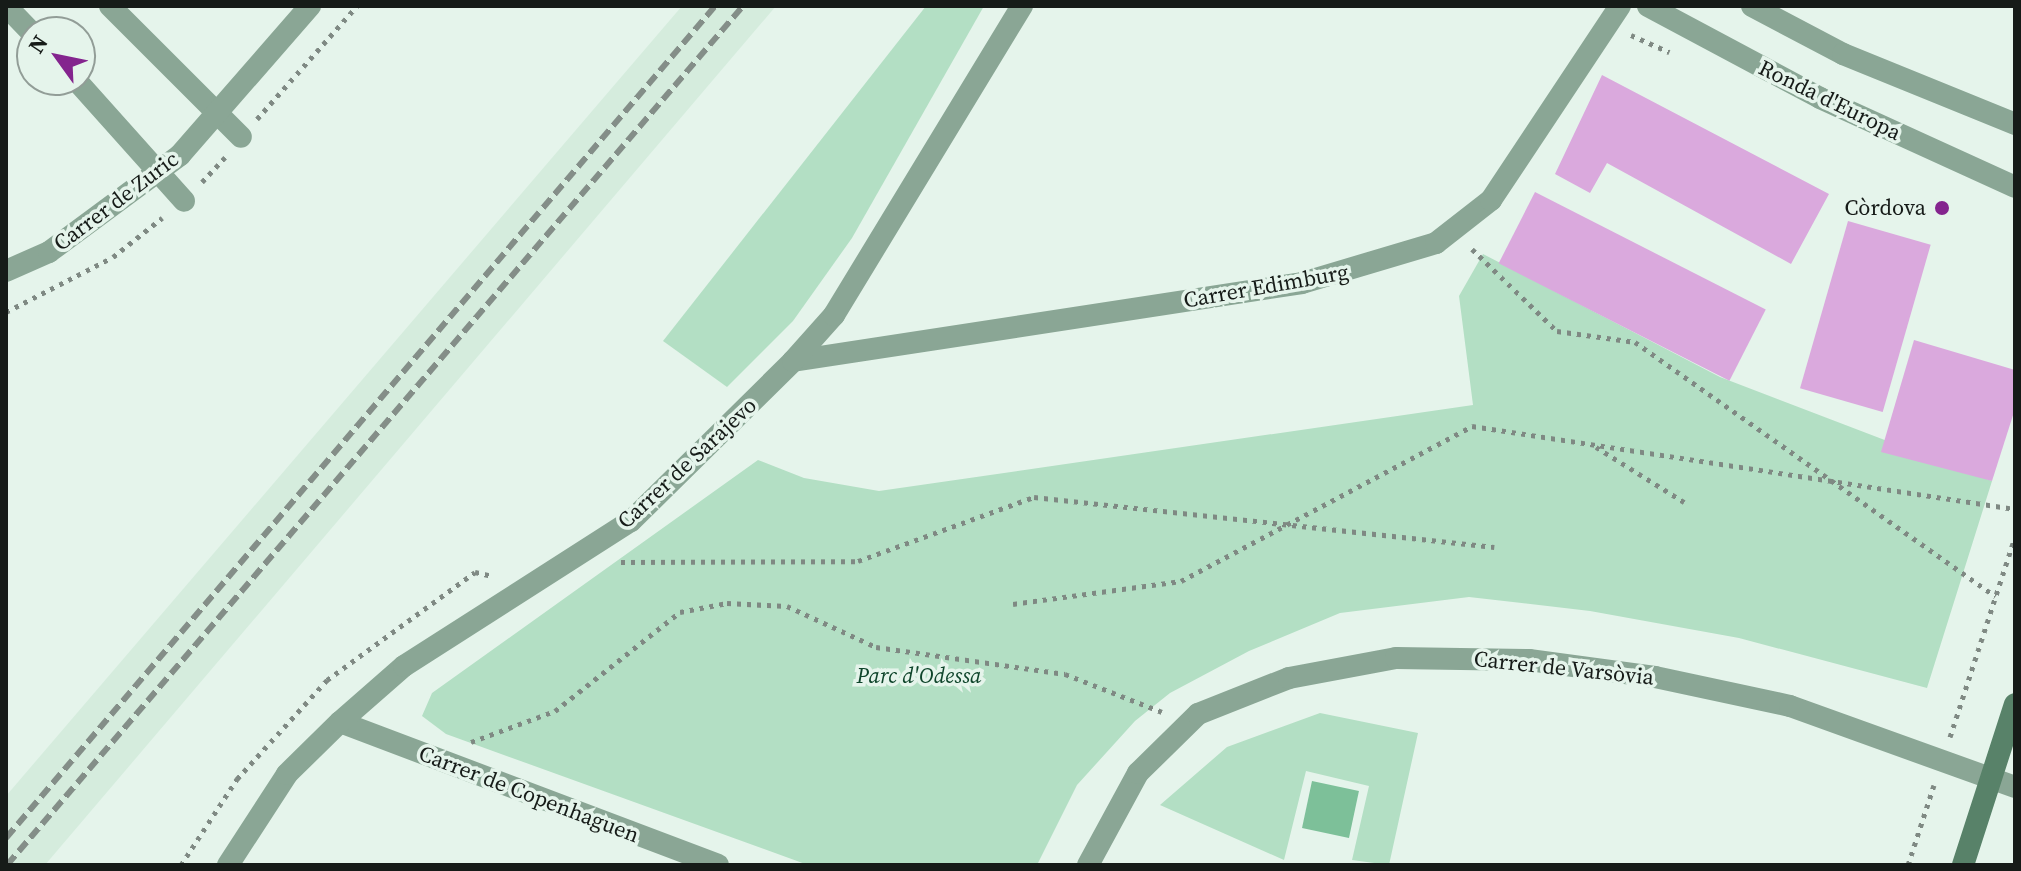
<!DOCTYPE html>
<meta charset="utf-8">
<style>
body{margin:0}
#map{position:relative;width:2021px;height:871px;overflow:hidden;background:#e5f4eb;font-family:"Source Serif 4",serif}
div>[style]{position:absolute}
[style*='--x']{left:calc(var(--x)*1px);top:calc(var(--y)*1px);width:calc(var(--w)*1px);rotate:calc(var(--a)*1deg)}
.built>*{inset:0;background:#d5ecdd}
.green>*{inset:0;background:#b3dfc4}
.water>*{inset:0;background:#7dc099;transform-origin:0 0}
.building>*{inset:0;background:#daa9dd;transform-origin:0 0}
.path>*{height:5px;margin-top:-2.5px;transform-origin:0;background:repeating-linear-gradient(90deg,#7f8983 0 4px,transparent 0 10px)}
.pedestrian>*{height:22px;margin:-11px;padding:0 11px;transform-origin:11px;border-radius:11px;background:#8aa695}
.minor>*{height:22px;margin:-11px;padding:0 11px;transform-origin:11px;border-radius:11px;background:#8aa695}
.tertiary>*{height:22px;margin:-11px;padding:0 11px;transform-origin:11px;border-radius:11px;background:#8aa695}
.secondary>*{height:22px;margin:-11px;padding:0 11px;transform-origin:11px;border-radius:11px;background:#588269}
.rail>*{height:6px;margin-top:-3px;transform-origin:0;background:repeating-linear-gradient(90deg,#848e88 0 12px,transparent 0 18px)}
.dots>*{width:22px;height:22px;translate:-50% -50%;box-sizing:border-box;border:4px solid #e5f4eb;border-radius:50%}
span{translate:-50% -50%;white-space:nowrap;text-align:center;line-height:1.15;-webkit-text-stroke:7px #e5f4eb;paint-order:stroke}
.street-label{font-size:22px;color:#161b18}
.poi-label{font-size:22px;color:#161b18}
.right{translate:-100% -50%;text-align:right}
.park-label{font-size:22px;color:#0f452b;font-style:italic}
.frame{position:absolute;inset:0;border:8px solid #161b18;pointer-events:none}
.north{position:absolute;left:16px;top:16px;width:80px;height:80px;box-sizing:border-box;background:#e5f4eb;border:2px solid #929d97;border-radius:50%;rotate:303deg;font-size:22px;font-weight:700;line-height:32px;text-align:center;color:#161b18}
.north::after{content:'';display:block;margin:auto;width:28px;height:36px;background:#84248e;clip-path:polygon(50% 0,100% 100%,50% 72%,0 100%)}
</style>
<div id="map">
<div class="built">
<div style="clip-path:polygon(682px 6px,776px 6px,45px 865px,6px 865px,6px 796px)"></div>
</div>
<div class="green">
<div style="clip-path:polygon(926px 6px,984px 6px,852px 238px,793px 321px,727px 387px,663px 341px)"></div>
<div style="clip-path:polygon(1483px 254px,1720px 377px,1992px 481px,1927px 688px,1739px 638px,1590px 611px,1469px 597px,1340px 613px,1249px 651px,1170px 693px,1135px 721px,1077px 785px,1037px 865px,808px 865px,446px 734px,422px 716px,432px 693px,758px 460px,804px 478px,879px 491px,1473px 405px,1459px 296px)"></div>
<div style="clip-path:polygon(1320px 713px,1418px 733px,1389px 865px,1352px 860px,1369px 786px,1306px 771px,1284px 860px,1160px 805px,1227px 747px)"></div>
</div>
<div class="water">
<div style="left:1312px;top:781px;width:48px;height:48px;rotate:12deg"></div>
</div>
<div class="building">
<div style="clip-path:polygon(1602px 75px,1829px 194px,1791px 264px,1607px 163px,1590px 193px,1555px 174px)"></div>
<div style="left:1535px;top:192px;width:259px;height:80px;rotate:27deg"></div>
<div style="left:1848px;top:221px;width:86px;height:174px;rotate:16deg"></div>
<div style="clip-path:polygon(1914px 340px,2015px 370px,2015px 409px,1992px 481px,1881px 452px)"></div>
</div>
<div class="path">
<div style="--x:1631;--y:35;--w:42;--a:24.1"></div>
<div style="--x:257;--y:119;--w:151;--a:-48.5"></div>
<div style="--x:202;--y:182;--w:34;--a:-47"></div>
<div style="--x:1472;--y:249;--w:118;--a:44"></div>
<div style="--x:1557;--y:331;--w:79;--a:8"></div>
<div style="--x:1635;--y:342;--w:441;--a:35.2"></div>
<div style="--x:6;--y:312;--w:120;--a:-27.2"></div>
<div style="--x:113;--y:257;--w:63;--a:-38.5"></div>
<div style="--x:1596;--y:447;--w:104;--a:32"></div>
<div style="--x:621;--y:562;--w:237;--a:-0.2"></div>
<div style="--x:858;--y:561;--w:187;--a:-20"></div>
<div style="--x:1034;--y:497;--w:463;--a:6.2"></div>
<div style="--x:1013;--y:604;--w:170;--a:-7.8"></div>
<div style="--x:1181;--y:581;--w:330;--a:-28"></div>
<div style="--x:1472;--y:426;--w:549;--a:8.69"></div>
<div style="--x:1950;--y:737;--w:210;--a:-72"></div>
<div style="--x:471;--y:742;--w:90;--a:-20.3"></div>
<div style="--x:555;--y:711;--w:159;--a:-38.4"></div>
<div style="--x:680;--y:612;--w:48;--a:-10.8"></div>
<div style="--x:727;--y:603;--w:60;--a:2.9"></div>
<div style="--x:787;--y:606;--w:98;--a:24.7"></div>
<div style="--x:876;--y:647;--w:191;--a:8.1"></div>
<div style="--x:1065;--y:674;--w:104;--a:21.4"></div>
<div style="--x:181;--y:865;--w:103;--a:-56.9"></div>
<div style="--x:237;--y:779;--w:134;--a:-47.7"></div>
<div style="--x:327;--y:680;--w:183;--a:-36.1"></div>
<div style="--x:475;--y:572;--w:18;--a:13"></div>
<div style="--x:1908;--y:865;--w:84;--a:-72"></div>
</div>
<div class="pedestrian">
<div style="--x:6;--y:6;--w:37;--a:46"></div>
<div style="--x:110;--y:6;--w:185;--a:45"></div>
<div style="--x:76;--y:80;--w:162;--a:48.2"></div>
<div style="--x:793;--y:361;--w:515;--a:-8.71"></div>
<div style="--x:1302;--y:283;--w:140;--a:-16.6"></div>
<div style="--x:1436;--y:243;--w:70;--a:-38"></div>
<div style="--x:1491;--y:200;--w:233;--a:-56.4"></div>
</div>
<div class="minor">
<div style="--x:6;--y:271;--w:47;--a:-23.8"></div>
<div style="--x:49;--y:252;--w:163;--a:-36.5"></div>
<div style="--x:180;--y:155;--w:198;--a:-48.9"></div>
<div style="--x:340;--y:722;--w:404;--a:20.7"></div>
<div style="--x:228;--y:865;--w:108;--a:-57"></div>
<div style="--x:287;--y:774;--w:74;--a:-44.5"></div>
<div style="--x:340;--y:722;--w:85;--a:-41.2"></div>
<div style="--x:404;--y:666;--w:269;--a:-32.6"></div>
<div style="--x:631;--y:521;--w:228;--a:-44.6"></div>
<div style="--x:793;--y:361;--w:62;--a:-48.3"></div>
<div style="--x:834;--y:315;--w:362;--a:-58.7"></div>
<div style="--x:1088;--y:865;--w:105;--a:-61.5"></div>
<div style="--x:1138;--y:773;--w:84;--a:-44.5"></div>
<div style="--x:1198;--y:714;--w:98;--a:-21.6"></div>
<div style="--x:1289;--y:678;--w:109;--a:-10.6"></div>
<div style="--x:1396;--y:658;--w:133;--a:0.9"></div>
<div style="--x:1529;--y:660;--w:127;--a:7.7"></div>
<div style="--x:1655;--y:677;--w:138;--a:12.1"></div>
<div style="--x:1790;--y:706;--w:239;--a:19.8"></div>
</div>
<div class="tertiary">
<div style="--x:1648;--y:6;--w:195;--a:28.1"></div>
<div style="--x:1820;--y:98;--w:214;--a:24.5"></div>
<div style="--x:1752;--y:6;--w:103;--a:27.8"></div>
<div style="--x:1843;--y:54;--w:186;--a:22.1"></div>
</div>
<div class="secondary">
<div style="--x:1963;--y:865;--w:169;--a:-72.1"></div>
</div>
<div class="rail">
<div style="--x:6;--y:838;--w:1093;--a:-49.56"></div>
<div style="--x:7;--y:865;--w:1131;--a:-49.41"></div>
</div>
<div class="dots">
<div style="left:1942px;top:208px;background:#84248e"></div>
</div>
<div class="street-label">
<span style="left:1830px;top:100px;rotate:26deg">Ronda d'Europa</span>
<span style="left:116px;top:201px;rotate:-37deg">Carrer de Zuric</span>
<span style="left:1266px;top:286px;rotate:-10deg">Carrer Edimburg</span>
<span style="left:687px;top:463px;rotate:-43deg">Carrer de Sarajevo</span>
<span style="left:1564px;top:668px;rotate:6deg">Carrer de Varsòvia</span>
<span style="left:529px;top:794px;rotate:21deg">Carrer de Copenhaguen</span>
</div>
<div class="poi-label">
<span class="right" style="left:1926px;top:208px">Còrdova</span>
</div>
<div class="park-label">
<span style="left:919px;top:676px">Parc d'Odessa</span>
</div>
<div class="frame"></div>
<div class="north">N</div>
</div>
